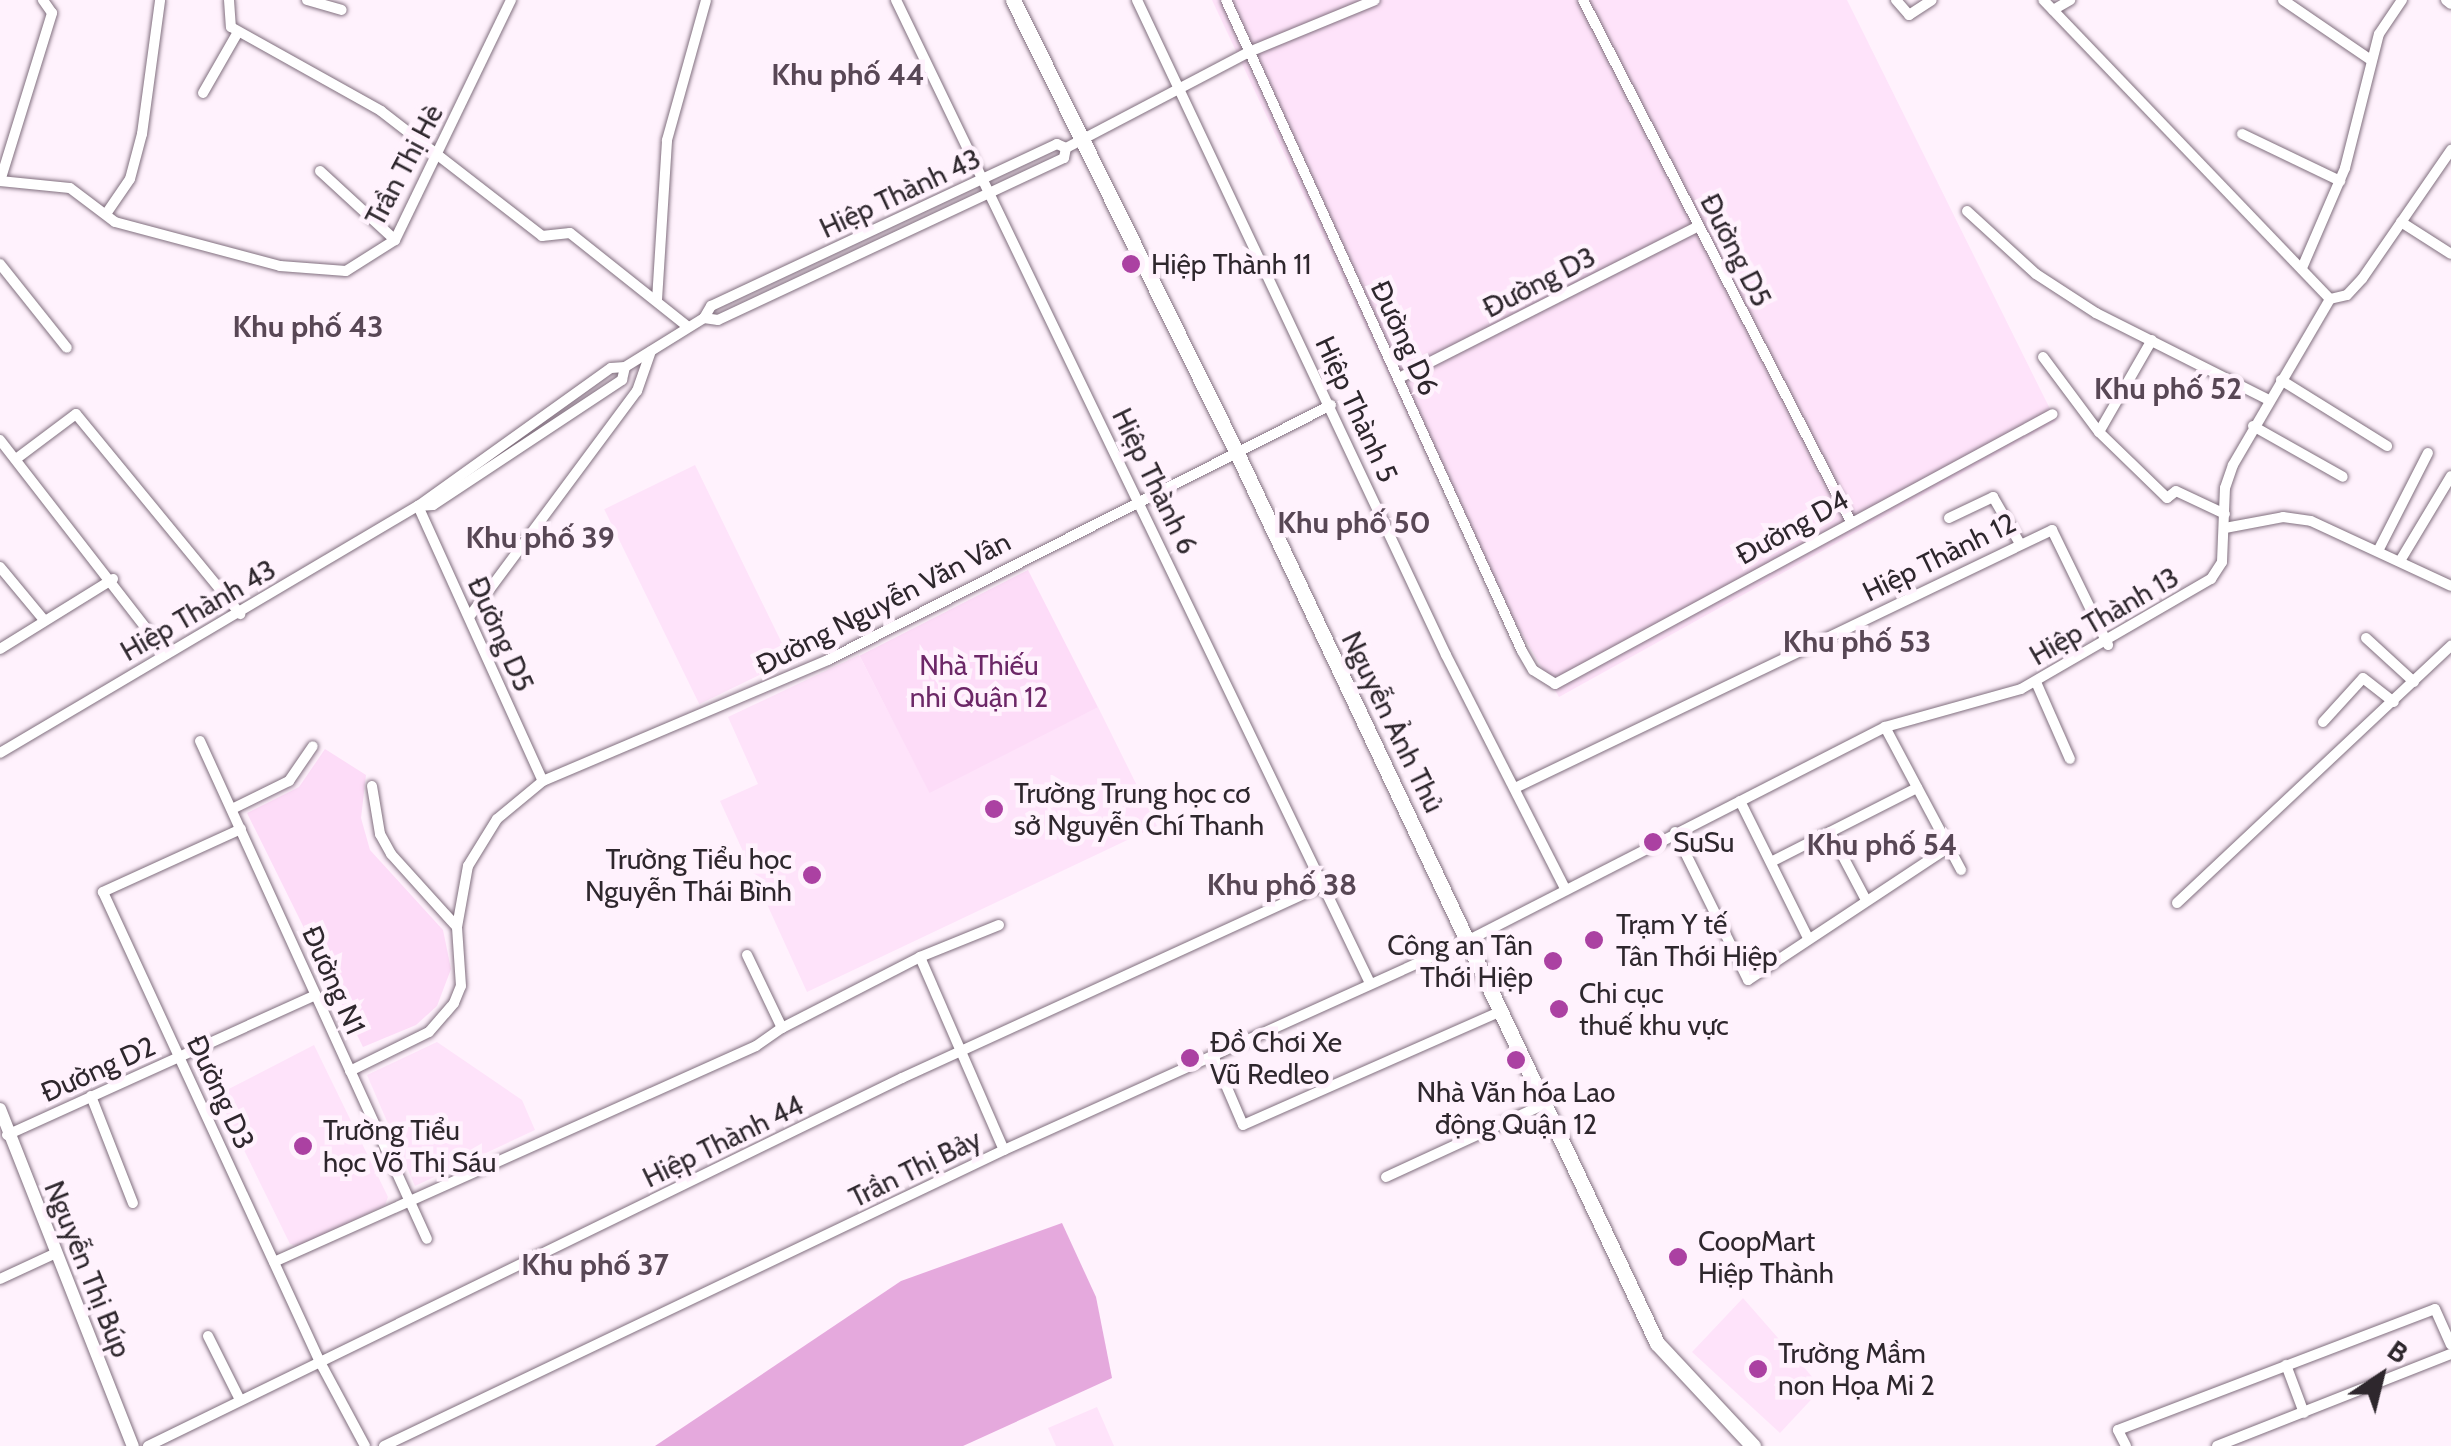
<!DOCTYPE html>
<meta charset="utf-8">
<style>
body{margin:0}
#map{position:relative;width:2451px;height:1446px;overflow:hidden;background:#fff2fd;font-family:Cabin,sans-serif}
div>[style]{position:absolute}
[style*='--x']{left:calc(var(--x)*1px);top:calc(var(--y)*1px);width:calc(var(--w)*1px);rotate:calc(var(--a)*1deg)}
.built>*{inset:0;background:#fee3fa;transform-origin:0 0}
.green>*{inset:0;background:#fddcf8;transform-origin:0 0}
.water>*{inset:0;background:#e5a9dd}
.roads{filter:drop-shadow(0 0 2px #816f7e) drop-shadow(0 0 2px #816f7e)}
.minor>*{height:10px;margin:-5px;padding:0 5px;transform-origin:5px;border-radius:5px;background:#fff}
.tertiary>*{height:12px;margin:-6px;padding:0 6px;transform-origin:6px;border-radius:6px;background:#fff}
.secondary>*{height:15px;margin:-7.5px;padding:0 7.5px;transform-origin:7.5px;border-radius:7.5px;background:#fff}
.dots>*{width:28px;height:28px;translate:-50% -50%;box-sizing:border-box;border:5px solid #fff2fd;border-radius:50%}
span{translate:-50% -50%;white-space:nowrap;text-align:center;line-height:1.15;-webkit-text-stroke:9px #fff2fd;paint-order:stroke}
.street-label{font-size:28px;color:#2e272d}
.poi-label{font-size:28px;color:#2e272d}
.left{translate:0 -50%;text-align:left}
.right{translate:-100% -50%;text-align:right}
.park-label{font-size:28px;color:#6c2767}
.neighbourhood-label{font-size:30px;color:#584755;font-weight:700}
.north{position:absolute;left:2331px;top:1326px;width:100px;height:100px;-webkit-text-stroke:8px #fff2fd;paint-order:stroke;rotate:35deg;font-size:28px;font-weight:700;line-height:40px;text-align:center;color:#2e272d}
.north::after{content:'';display:block;margin:auto;width:35px;height:45px;background:#2e272d;clip-path:polygon(50% 0,100% 100%,50% 72%,0 100%)}
</style>
<div id="map">
<div class="built">
<div style="clip-path:polygon(1212px 0,1847px 0,2056px 421px,1559px 697px,1464px 535px)"></div>
<div style="left:695px;top:465px;width:217px;height:101px;rotate:64deg"></div>
<div style="clip-path:polygon(859px 655px,929px 791px,1098px 707px,1157px 826px,807px 992px,720px 801px,758px 784px,728px 717px)"></div>
<div style="clip-path:polygon(437px 1042px,522px 1100px,535px 1130px,415px 1186px,367px 1075px)"></div>
<div style="clip-path:polygon(314px 1045px,388px 1197px,385px 1205px,299px 1247px,290px 1244px,217px 1095px)"></div>
<div style="clip-path:polygon(1743px 1298px,1822px 1388px,1780px 1433px,1692px 1352px)"></div>
<div style="clip-path:polygon(1097px 1407px,1114px 1446px,1056px 1446px,1048px 1428px)"></div>
</div>
<div class="green">
<div style="left:1028px;top:570px;width:154px;height:189px;rotate:63deg"></div>
<div style="clip-path:polygon(325px 749px,366px 775px,361px 818px,370px 850px,443px 930px,451px 969px,437px 1006px,416px 1025px,363px 1047px,247px 813px,299px 787px)"></div>
</div>
<div class="water">
<div style="clip-path:polygon(1062px 1223px,1096px 1297px,1112px 1378px,963px 1446px,655px 1446px,901px 1281px)"></div>
</div>
<div class="roads">
<div class="minor">
<div style="--x:229;--y:0;--w:27;--a:86"></div>
<div style="--x:231;--y:27;--w:172;--a:29.2"></div>
<div style="--x:381;--y:111;--w:204;--a:37.8"></div>
<div style="--x:542;--y:236;--w:28;--a:-6"></div>
<div style="--x:570;--y:233;--w:151;--a:38.5"></div>
<div style="--x:307;--y:0;--w:36;--a:16"></div>
<div style="--x:896;--y:0;--w:1091;--a:64.26"></div>
<div style="--x:1137;--y:0;--w:724;--a:64.74"></div>
<div style="--x:1446;--y:655;--w:263;--a:63"></div>
<div style="--x:1226;--y:0;--w:715;--a:65.55"></div>
<div style="--x:1522;--y:651;--w:22;--a:60"></div>
<div style="--x:1533;--y:670;--w:26;--a:32"></div>
<div style="--x:1555;--y:684;--w:566;--a:-28.47"></div>
<div style="--x:1583;--y:0;--w:585;--a:62.82"></div>
<div style="--x:1896;--y:0;--w:20;--a:49"></div>
<div style="--x:1909;--y:15;--w:27;--a:-33"></div>
<div style="--x:2283;--y:0;--w:107;--a:34.3"></div>
<div style="--x:2446;--y:0;--w:6;--a:39"></div>
<div style="--x:2053;--y:10;--w:20;--a:-30"></div>
<div style="--x:203;--y:93;--w:70;--a:-60.2"></div>
<div style="--x:2242;--y:134;--w:109;--a:25.6"></div>
<div style="--x:320;--y:171;--w:102;--a:42.6"></div>
<div style="--x:1;--y:178;--w:173;--a:-72.8"></div>
<div style="--x:52;--y:13;--w:16;--a:-125"></div>
<div style="--x:0;--y:181;--w:70;--a:5.7"></div>
<div style="--x:70;--y:188;--w:56;--a:37.1"></div>
<div style="--x:115;--y:222;--w:171;--a:14.9"></div>
<div style="--x:280;--y:266;--w:66;--a:4.3"></div>
<div style="--x:346;--y:271;--w:58;--a:-32.3"></div>
<div style="--x:395;--y:240;--w:267;--a:-64.2"></div>
<div style="--x:1967;--y:211;--w:93;--a:42.4"></div>
<div style="--x:2036;--y:274;--w:72;--a:33"></div>
<div style="--x:2096;--y:313;--w:194;--a:26.7"></div>
<div style="--x:106;--y:214;--w:42;--a:-55.6"></div>
<div style="--x:130;--y:179;--w:47;--a:-75.1"></div>
<div style="--x:142;--y:134;--w:135;--a:-82.3"></div>
<div style="--x:2401;--y:222;--w:59;--a:32.6"></div>
<div style="--x:0;--y:264;--w:107;--a:51.4"></div>
<div style="--x:2302;--y:268;--w:109;--a:-66.7"></div>
<div style="--x:2345;--y:168;--w:138;--a:-75.8"></div>
<div style="--x:2379;--y:34;--w:41;--a:-55.9"></div>
<div style="--x:2330;--y:299;--w:17;--a:-13"></div>
<div style="--x:2347;--y:295;--w:22;--a:-47"></div>
<div style="--x:2362;--y:279;--w:157;--a:-55.4"></div>
<div style="--x:657;--y:300;--w:160;--a:-86.4"></div>
<div style="--x:667;--y:140;--w:145;--a:-74.4"></div>
<div style="--x:704;--y:318;--w:14;--a:8"></div>
<div style="--x:718;--y:320;--w:382;--a:-25.1"></div>
<div style="--x:1064;--y:158;--w:10;--a:-79"></div>
<div style="--x:1066;--y:148;--w:207;--a:-27.7"></div>
<div style="--x:1249;--y:52;--w:136;--a:-22.4"></div>
<div style="--x:2043;--y:357;--w:94;--a:53.3"></div>
<div style="--x:2099;--y:432;--w:95;--a:44.1"></div>
<div style="--x:2167;--y:498;--w:11;--a:-38"></div>
<div style="--x:2176;--y:491;--w:54;--a:25.1"></div>
<div style="--x:1399;--y:378;--w:336;--a:-26.9"></div>
<div style="--x:2281;--y:380;--w:125;--a:31.9"></div>
<div style="--x:2253;--y:426;--w:103;--a:29.5"></div>
<div style="--x:2099;--y:432;--w:106;--a:-60.1"></div>
<div style="--x:0;--y:440;--w:271;--a:52.2"></div>
<div style="--x:16;--y:459;--w:75;--a:-36.9"></div>
<div style="--x:76;--y:414;--w:259;--a:50.6"></div>
<div style="--x:418;--y:506;--w:302;--a:65.6"></div>
<div style="--x:418;--y:506;--w:15;--a:-4"></div>
<div style="--x:433;--y:505;--w:227;--a:-33.5"></div>
<div style="--x:622;--y:380;--w:13;--a:-77"></div>
<div style="--x:1949;--y:518;--w:49;--a:-25.5"></div>
<div style="--x:1993;--y:497;--w:52;--a:60"></div>
<div style="--x:2225;--y:528;--w:59;--a:-10.7"></div>
<div style="--x:2283;--y:517;--w:28;--a:8"></div>
<div style="--x:2311;--y:521;--w:154;--a:24.9"></div>
<div style="--x:2378;--y:551;--w:110;--a:-63"></div>
<div style="--x:2400;--y:561;--w:99;--a:-59"></div>
<div style="--x:0;--y:567;--w:69;--a:50.3"></div>
<div style="--x:469;--y:617;--w:282;--a:-53.4"></div>
<div style="--x:637;--y:391;--w:42;--a:-70.7"></div>
<div style="--x:2366;--y:638;--w:65;--a:42.5"></div>
<div style="--x:0;--y:649;--w:133;--a:-31.8"></div>
<div style="--x:2036;--y:682;--w:84;--a:66.2"></div>
<div style="--x:2323;--y:722;--w:59;--a:-47.7"></div>
<div style="--x:2363;--y:678;--w:39;--a:38"></div>
<div style="--x:1885;--y:727;--w:162;--a:62"></div>
<div style="--x:200;--y:741;--w:547;--a:65.5"></div>
<div style="--x:0;--y:753;--w:486;--a:-30.6"></div>
<div style="--x:418;--y:506;--w:237;--a:-35.6"></div>
<div style="--x:611;--y:368;--w:14;--a:-4"></div>
<div style="--x:625;--y:367;--w:93;--a:-31.8"></div>
<div style="--x:704;--y:318;--w:14;--a:-60"></div>
<div style="--x:711;--y:306;--w:382;--a:-25.1"></div>
<div style="--x:1057;--y:144;--w:10;--a:24"></div>
<div style="--x:372;--y:786;--w:49;--a:80.5"></div>
<div style="--x:380;--y:834;--w:23;--a:61"></div>
<div style="--x:391;--y:854;--w:98;--a:47.9"></div>
<div style="--x:1515;--y:788;--w:596;--a:-25.66"></div>
<div style="--x:2052;--y:530;--w:128;--a:64"></div>
<div style="--x:1740;--y:801;--w:153;--a:63.6"></div>
<div style="--x:232;--y:809;--w:64;--a:-26.2"></div>
<div style="--x:289;--y:781;--w:42;--a:-55.6"></div>
<div style="--x:241;--y:829;--w:152;--a:155.5"></div>
<div style="--x:103;--y:892;--w:518;--a:65.22"></div>
<div style="--x:320;--y:1362;--w:95;--a:61.8"></div>
<div style="--x:1675;--y:832;--w:165;--a:63.7"></div>
<div style="--x:1748;--y:980;--w:241;--a:-33.5"></div>
<div style="--x:1830;--y:832;--w:77;--a:62.1"></div>
<div style="--x:1771;--y:862;--w:164;--a:-26.9"></div>
<div style="--x:2177;--y:903;--w:376;--a:-43.2"></div>
<div style="--x:999;--y:925;--w:85;--a:157.9"></div>
<div style="--x:920;--y:957;--w:210;--a:66.5"></div>
<div style="--x:782;--y:1028;--w:155;--a:-27.2"></div>
<div style="--x:1213;--y:1055;--w:76;--a:66.8"></div>
<div style="--x:1243;--y:1125;--w:283;--a:-23.8"></div>
<div style="--x:350;--y:1071;--w:88;--a:-26.3"></div>
<div style="--x:429;--y:1032;--w:38;--a:-49"></div>
<div style="--x:454;--y:1003;--w:18;--a:-68"></div>
<div style="--x:461;--y:986;--w:59;--a:-93.9"></div>
<div style="--x:457;--y:927;--w:62;--a:-79.8"></div>
<div style="--x:468;--y:866;--w:55;--a:-58.3"></div>
<div style="--x:497;--y:819;--w:60;--a:-39.6"></div>
<div style="--x:543;--y:781;--w:310;--a:-23"></div>
<div style="--x:828;--y:660;--w:564;--a:-26.88"></div>
<div style="--x:91;--y:1096;--w:115;--a:68.6"></div>
<div style="--x:7;--y:1135;--w:339;--a:-24.4"></div>
<div style="--x:1386;--y:1177;--w:177;--a:-24.7"></div>
<div style="--x:274;--y:1262;--w:528;--a:-24.14"></div>
<div style="--x:756;--y:1046;--w:32;--a:-35"></div>
<div style="--x:782;--y:1028;--w:81;--a:-115.6"></div>
<div style="--x:0;--y:1279;--w:60;--a:-24.8"></div>
<div style="--x:208;--y:1336;--w:72;--a:63.4"></div>
<div style="--x:2286;--y:1365;--w:51;--a:69.4"></div>
<div style="--x:148;--y:1446;--w:839;--a:-26.02"></div>
<div style="--x:902;--y:1078;--w:463;--a:-24.6"></div>
<div style="--x:384;--y:1446;--w:687;--a:-25.52"></div>
<div style="--x:1004;--y:1150;--w:510;--a:-24.3"></div>
<div style="--x:1469;--y:940;--w:467;--a:-27.1"></div>
<div style="--x:1885;--y:727;--w:141;--a:-15.6"></div>
<div style="--x:2021;--y:689;--w:220;--a:-30.1"></div>
<div style="--x:2211;--y:579;--w:20;--a:-57"></div>
<div style="--x:2222;--y:562;--w:74;--a:-87.7"></div>
<div style="--x:2225;--y:488;--w:24;--a:-71"></div>
<div style="--x:2233;--y:465;--w:192;--a:-59.7"></div>
<div style="--x:2330;--y:299;--w:414;--a:-133.8"></div>
<div style="--x:2126;--y:1446;--w:18;--a:-117"></div>
<div style="--x:2118;--y:1430;--w:339;--a:-20.9"></div>
<div style="--x:2435;--y:1309;--w:39;--a:66"></div>
<div style="--x:2217;--y:1446;--w:251;--a:-21.5"></div>
</div>
<div class="tertiary">
<div style="--x:0;--y:1109;--w:362;--a:68.5"></div>
</div>
<div class="secondary">
<div style="--x:1013;--y:0;--w:501;--a:63.69"></div>
<div style="--x:1235;--y:449;--w:989;--a:64.73"></div>
<div style="--x:1657;--y:1343;--w:141;--a:47"></div>
</div>
</div>
<div class="dots">
<div style="left:1131px;top:264px;background:#ab41a2"></div>
<div style="left:994px;top:809px;background:#ab41a2"></div>
<div style="left:1653px;top:842px;background:#ab41a2"></div>
<div style="left:812px;top:875px;background:#ab41a2"></div>
<div style="left:1594px;top:940px;background:#ab41a2"></div>
<div style="left:1553px;top:961px;background:#ab41a2"></div>
<div style="left:1559px;top:1009px;background:#ab41a2"></div>
<div style="left:1190px;top:1058px;background:#ab41a2"></div>
<div style="left:1516px;top:1060px;background:#ab41a2"></div>
<div style="left:303px;top:1146px;background:#ab41a2"></div>
<div style="left:1678px;top:1257px;background:#ab41a2"></div>
<div style="left:1758px;top:1369px;background:#ab41a2"></div>
</div>
<div class="street-label">
<span style="left:404px;top:165px;rotate:-62deg">Trần Thị Hè</span>
<span style="left:900px;top:193px;rotate:-25deg">Hiệp Thành 43</span>
<span style="left:1736px;top:250px;rotate:63deg">Đường D5</span>
<span style="left:1539px;top:282px;rotate:-27deg">Đường D3</span>
<span style="left:1405px;top:338px;rotate:65deg">Đường D6</span>
<span style="left:1357px;top:409px;rotate:65deg">Hiệp Thành 5</span>
<span style="left:1155px;top:481px;rotate:64deg">Hiệp Thành 6</span>
<span style="left:1792px;top:527px;rotate:-29deg">Đường D4</span>
<span style="left:1939px;top:557px;rotate:-26deg">Hiệp Thành 12</span>
<span style="left:883px;top:603px;rotate:-27deg">Đường Nguyễn Văn Vân</span>
<span style="left:198px;top:610px;rotate:-30deg">Hiệp Thành 43</span>
<span style="left:2104px;top:616px;rotate:-30deg">Hiệp Thành 13</span>
<span style="left:501px;top:634px;rotate:66deg">Đường D5</span>
<span style="left:1393px;top:722px;rotate:64deg">Nguyễn Ảnh Thủ</span>
<span style="left:334px;top:980px;rotate:66deg">Đường N1</span>
<span style="left:98px;top:1069px;rotate:-24deg">Đường D2</span>
<span style="left:221px;top:1092px;rotate:65deg">Đường D3</span>
<span style="left:723px;top:1141px;rotate:-26deg">Hiệp Thành 44</span>
<span style="left:915px;top:1168px;rotate:-26deg">Trần Thị Bảy</span>
<span style="left:88px;top:1269px;rotate:68deg">Nguyễn Thị Búp</span>
</div>
<div class="poi-label">
<span class="left" style="left:1151px;top:264px">Hiệp Thành 11</span>
<span class="left" style="left:1014px;top:809px">Trường Trung học cơ<br>sở Nguyễn Chí Thanh</span>
<span class="left" style="left:1673px;top:842px">SuSu</span>
<span class="right" style="left:792px;top:875px">Trường Tiểu học<br>Nguyễn Thái Bình</span>
<span class="left" style="left:1616px;top:940px">Trạm Y tế<br>Tân Thới Hiệp</span>
<span class="right" style="left:1533px;top:961px">Công an Tân<br>Thới Hiệp</span>
<span class="left" style="left:1579px;top:1009px">Chi cục<br>thuế khu vực</span>
<span class="left" style="left:1210px;top:1058px">Đồ Chơi Xe<br>Vũ Redleo</span>
<span style="left:1516px;top:1108px">Nhà Văn hóa Lao<br>động Quận 12</span>
<span class="left" style="left:323px;top:1146px">Trường Tiểu<br>học Võ Thị Sáu</span>
<span class="left" style="left:1698px;top:1257px">CoopMart<br>Hiệp Thành</span>
<span class="left" style="left:1778px;top:1369px">Trường Mầm<br>non Họa Mi 2</span>
</div>
<div class="park-label">
<span style="left:979px;top:681px">Nhà Thiếu<br>nhi Quận 12</span>
</div>
<div class="neighbourhood-label">
<span style="left:848px;top:75px">Khu phố 44</span>
<span style="left:308px;top:327px">Khu phố 43</span>
<span style="left:2168px;top:389px">Khu phố 52</span>
<span style="left:1354px;top:523px">Khu phố 50</span>
<span style="left:540px;top:538px">Khu phố 39</span>
<span style="left:1857px;top:642px">Khu phố 53</span>
<span style="left:1882px;top:845px">Khu phố 54</span>
<span style="left:1282px;top:885px">Khu phố 38</span>
<span style="left:595px;top:1265px">Khu phố 37</span>
</div>
<div class="north">B</div>
</div>
